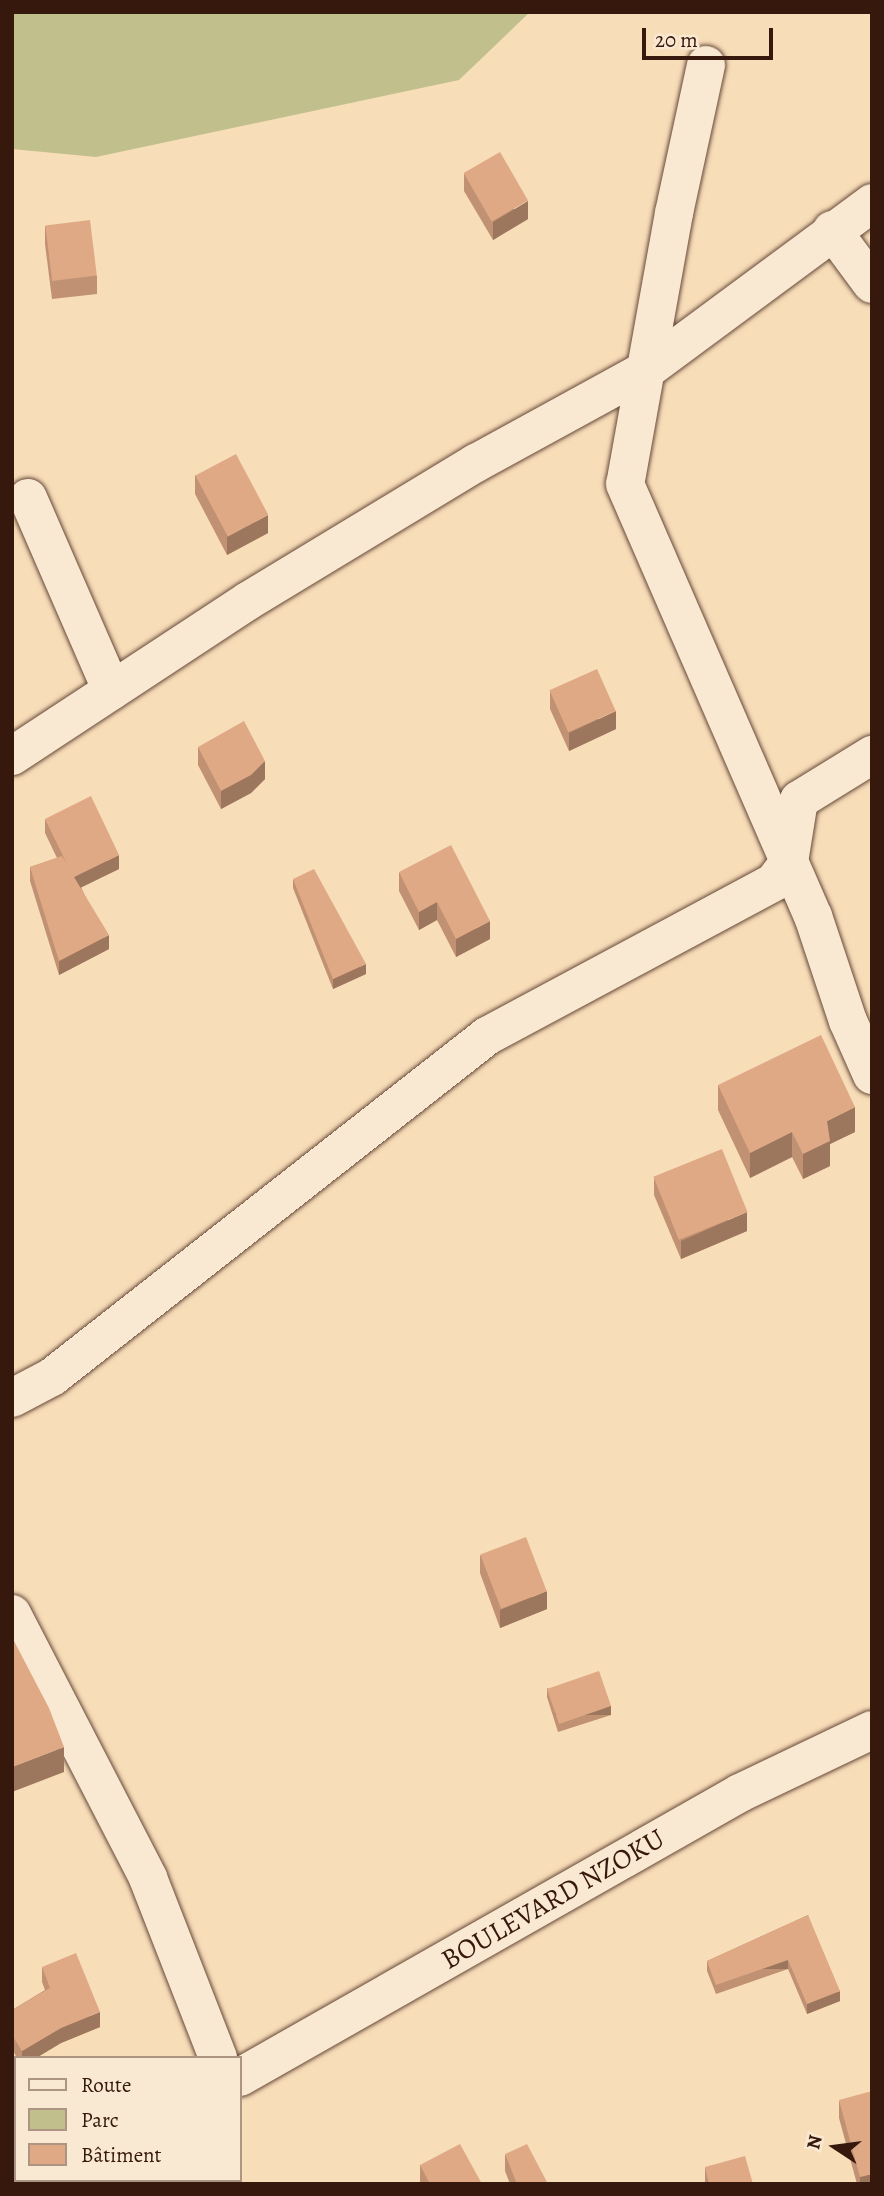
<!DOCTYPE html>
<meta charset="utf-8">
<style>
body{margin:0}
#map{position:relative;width:884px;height:2196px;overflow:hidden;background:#f8ddb9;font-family:Alegreya,serif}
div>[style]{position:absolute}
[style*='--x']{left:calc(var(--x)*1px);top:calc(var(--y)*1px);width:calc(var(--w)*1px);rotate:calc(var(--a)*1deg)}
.green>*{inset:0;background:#c1c08c}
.roads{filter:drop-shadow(0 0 2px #664938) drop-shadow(0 0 2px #664938)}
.minor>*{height:38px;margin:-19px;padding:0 19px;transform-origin:19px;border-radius:19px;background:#fae9d2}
.wall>*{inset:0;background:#c09172}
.shaded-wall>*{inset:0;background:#9c765d;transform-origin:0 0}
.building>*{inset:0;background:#dfa985;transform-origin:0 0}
span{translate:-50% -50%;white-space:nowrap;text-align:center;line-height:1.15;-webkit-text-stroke:5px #fae9d2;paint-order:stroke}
.street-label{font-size:28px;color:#36180d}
.frame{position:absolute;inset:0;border:14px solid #36180d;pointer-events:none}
.legend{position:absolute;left:14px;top:2056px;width:228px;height:126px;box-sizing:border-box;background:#fae9d2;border:2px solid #ac9583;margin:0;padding:9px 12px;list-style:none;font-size:21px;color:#36180d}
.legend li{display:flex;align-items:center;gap:14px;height:35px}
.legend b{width:35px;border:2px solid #ac9583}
.north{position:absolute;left:800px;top:2112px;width:70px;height:70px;-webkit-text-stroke:5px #fae9d2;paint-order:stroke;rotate:283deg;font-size:19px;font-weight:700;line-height:28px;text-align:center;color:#36180d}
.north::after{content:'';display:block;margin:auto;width:24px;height:32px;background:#36180d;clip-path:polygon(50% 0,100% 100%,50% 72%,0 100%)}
.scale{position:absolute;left:642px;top:28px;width:131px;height:32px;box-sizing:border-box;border:4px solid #36180d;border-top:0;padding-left:9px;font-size:21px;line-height:24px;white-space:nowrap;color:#36180d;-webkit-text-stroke:5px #fae9d2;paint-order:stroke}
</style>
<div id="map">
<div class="green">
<div style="clip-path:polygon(12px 12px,530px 12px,459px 80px,96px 157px,12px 149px)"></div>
</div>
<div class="roads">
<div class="minor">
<div style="--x:706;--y:65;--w:151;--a:102.2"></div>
<div style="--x:674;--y:213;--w:275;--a:100.2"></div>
<div style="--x:625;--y:484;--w:471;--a:66.5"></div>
<div style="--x:813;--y:916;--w:111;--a:71.6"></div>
<div style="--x:848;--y:1021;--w:59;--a:66"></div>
<div style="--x:832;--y:230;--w:67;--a:53.5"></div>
<div style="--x:28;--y:498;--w:210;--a:66.5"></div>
<div style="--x:12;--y:756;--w:282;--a:-33.3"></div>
<div style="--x:248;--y:601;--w:267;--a:-31.2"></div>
<div style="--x:476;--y:463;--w:196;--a:-28.7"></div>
<div style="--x:648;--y:369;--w:279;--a:-36.5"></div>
<div style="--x:12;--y:1398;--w:45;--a:-27.7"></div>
<div style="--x:52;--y:1377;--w:553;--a:-38.09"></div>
<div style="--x:487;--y:1036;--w:326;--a:-28.2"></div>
<div style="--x:774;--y:882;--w:25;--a:-53"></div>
<div style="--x:789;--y:862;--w:63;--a:-80.8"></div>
<div style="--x:799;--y:800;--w:86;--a:-31.7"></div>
<div style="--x:12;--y:1614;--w:297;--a:62.7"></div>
<div style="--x:148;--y:1878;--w:193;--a:68.7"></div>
<div style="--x:240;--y:2077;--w:575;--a:-29.6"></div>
<div style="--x:740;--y:1793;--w:146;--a:-25.5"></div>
<div style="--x:72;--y:2184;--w:7;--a:-34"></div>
</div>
</div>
<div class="wall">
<div style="clip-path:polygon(464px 173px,528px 219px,493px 240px,464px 191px)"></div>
<div style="clip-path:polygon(45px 226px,97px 276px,97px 294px,52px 299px,45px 244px)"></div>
<div style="clip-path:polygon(195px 475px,268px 533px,227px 555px,195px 494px)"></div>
<div style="clip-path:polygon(550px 691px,616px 729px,569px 751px,550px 709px)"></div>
<div style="clip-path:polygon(198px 747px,265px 779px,251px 793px,221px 809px,198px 765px)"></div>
<div style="clip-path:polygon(45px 819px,119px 869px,81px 887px,109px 949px,59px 975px,30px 881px,30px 867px,57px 858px,45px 833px)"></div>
<div style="clip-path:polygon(399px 872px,490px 939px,456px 957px,437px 920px,419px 930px,399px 891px)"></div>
<div style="clip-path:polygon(293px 879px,366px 974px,333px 989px,293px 888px)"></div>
<div style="clip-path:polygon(718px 1085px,855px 1132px,830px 1144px,830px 1166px,803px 1179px,792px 1157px,750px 1178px,718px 1110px)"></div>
<div style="clip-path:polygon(654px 1177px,747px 1231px,681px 1259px,654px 1195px)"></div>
<div style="clip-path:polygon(480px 1555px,547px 1609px,500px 1628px,480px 1573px)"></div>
<div style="clip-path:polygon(547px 1688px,611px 1715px,558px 1732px,547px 1697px)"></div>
<div style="clip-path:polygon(808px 1915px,840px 2001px,807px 2014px,788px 1969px,716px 1994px,707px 1971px,707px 1961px)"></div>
<div style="clip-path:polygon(42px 1967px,100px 2027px,61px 2043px,36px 2058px,17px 2058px,12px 2049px,12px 2010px,45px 1990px,42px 1982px)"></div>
<div style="clip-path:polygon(839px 2100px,872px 2184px,857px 2184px,839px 2118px)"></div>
<div style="clip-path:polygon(505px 2154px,548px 2184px,510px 2184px,505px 2171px)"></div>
<div style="clip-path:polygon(420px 2165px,482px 2184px,420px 2184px)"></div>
<div style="clip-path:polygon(705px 2167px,753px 2184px,705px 2184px)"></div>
</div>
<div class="shaded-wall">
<div style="clip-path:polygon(528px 201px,528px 219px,493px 240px,493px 222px)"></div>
<div style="clip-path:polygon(268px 515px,268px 533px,227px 555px,227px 537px)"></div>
<div style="clip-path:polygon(616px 711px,616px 729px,569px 751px,569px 733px)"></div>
<div style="clip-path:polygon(265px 761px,265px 779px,251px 793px,221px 809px,221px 791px)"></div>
<div style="clip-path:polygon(119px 855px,119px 869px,74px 891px,74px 877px)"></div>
<div style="clip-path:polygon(437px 902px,437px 920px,419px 930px,419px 912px)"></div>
<div style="clip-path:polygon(490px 921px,490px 939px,456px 957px,456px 939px)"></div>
<div style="clip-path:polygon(109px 935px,109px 949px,59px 975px,59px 961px)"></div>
<div style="clip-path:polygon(366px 964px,366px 974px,333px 989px,333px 979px)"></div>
<div style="clip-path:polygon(855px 1107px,855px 1132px,830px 1144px,830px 1166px,803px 1179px,803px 1154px,827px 1121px)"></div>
<div style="clip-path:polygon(792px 1132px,792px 1157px,750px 1178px,750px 1153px)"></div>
<div style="clip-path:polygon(747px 1212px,747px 1231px,681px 1259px,681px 1241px)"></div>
<div style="clip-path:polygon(547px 1591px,547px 1609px,500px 1628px,500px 1610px)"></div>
<div style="left:611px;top:1706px;width:9px;height:56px;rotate:90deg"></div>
<div style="clip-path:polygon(64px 1747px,64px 1772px,12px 1792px,12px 1767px)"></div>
<div style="left:788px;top:1960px;width:9px;height:76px;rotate:90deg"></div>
<div style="clip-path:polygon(840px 1991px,840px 2001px,807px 2014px,807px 2004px)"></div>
<div style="clip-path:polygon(100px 2012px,100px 2027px,61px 2043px,36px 2058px,22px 2058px,22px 2051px,61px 2028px)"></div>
<div style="clip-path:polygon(872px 2174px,872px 2184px,860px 2184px,860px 2177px)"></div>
</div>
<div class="building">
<div style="left:500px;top:152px;width:56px;height:42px;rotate:60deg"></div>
<div style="left:90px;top:220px;width:56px;height:45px;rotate:83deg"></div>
<div style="left:236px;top:454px;width:69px;height:46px;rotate:62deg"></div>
<div style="left:597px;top:669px;width:46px;height:52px;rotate:66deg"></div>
<div style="clip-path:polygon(244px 721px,265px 761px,251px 775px,221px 791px,198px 747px)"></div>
<div style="clip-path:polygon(91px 796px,119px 855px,74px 877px,109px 935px,59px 961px,30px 867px,62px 856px,67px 864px,45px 819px)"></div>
<div style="clip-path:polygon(451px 845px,490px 921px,456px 939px,437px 902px,419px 912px,399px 872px)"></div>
<div style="clip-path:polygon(314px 869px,366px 964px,333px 979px,293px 879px)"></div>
<div style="clip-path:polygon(821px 1035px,855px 1107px,827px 1121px,830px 1141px,803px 1154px,792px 1132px,750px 1153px,718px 1085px)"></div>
<div style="left:722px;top:1149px;width:68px;height:74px;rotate:68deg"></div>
<div style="left:526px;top:1537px;width:58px;height:49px;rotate:69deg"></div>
<div style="clip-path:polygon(13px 1639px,49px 1708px,64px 1747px,12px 1767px,12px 1640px)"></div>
<div style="left:599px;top:1671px;width:37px;height:55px;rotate:71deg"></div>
<div style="clip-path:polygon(808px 1915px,840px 1991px,807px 2004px,788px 1960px,716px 1985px,707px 1961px)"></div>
<div style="clip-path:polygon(76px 1953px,100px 2012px,61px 2028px,22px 2051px,12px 2035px,12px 2010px,50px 1988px,42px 1967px)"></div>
<div style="clip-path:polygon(872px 2091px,872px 2174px,860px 2177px,839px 2100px)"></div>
<div style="clip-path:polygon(460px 2144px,482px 2184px,430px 2184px,420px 2165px)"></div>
<div style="clip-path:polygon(527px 2144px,548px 2184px,517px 2184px,505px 2154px)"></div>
<div style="clip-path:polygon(745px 2156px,753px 2184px,709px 2184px,705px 2167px)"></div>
</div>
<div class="street-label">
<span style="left:553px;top:1899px;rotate:-30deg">BOULEVARD NZOKU</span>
</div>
<div class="frame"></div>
<ul class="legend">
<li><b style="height:9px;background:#fae9d2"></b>Route</li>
<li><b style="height:19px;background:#c1c08c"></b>Parc</li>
<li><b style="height:19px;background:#dfa985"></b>Bâtiment</li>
</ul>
<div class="north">N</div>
<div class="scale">20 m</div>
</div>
